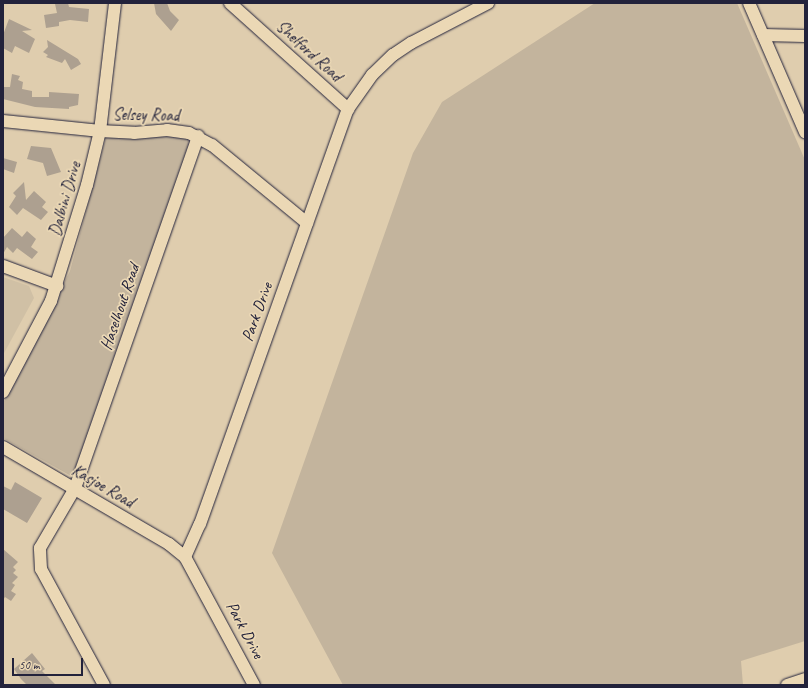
<!DOCTYPE html>
<style>
body{margin:0}
#map{position:relative;width:808px;height:688px;overflow:hidden;background:#dfcdae;font-family:Caveat,sans-serif}
div>[style]{position:absolute}
[style*='--x']{left:calc(var(--x)*1px);top:calc(var(--y)*1px);width:calc(var(--w)*1px);rotate:calc(var(--a)*1deg)}
.built>*{inset:0;background:#d0c0a5}
.green>*{inset:0;background:#c3b49d}
.building>*{inset:0;background:#ada090}
.roads{filter:drop-shadow(0 0 1px #22223b) drop-shadow(0 0 1px #22223b)}
.minor>*{height:12px;margin:-6px;padding:0 6px;transform-origin:6px;border-radius:6px;background:#ebd8b5}
span{translate:-50% -50%;white-space:nowrap;text-align:center;line-height:1.15;-webkit-text-stroke:3.5px #ebd8b5;paint-order:stroke}
.street-label{font-size:17px;color:#22223b}
.frame{position:absolute;inset:0;border:4px solid #22223b;pointer-events:none}
.scale{position:absolute;left:12px;top:658px;width:71px;height:18px;box-sizing:border-box;border:2px solid #22223b;border-top:0;padding-left:5px;font-size:12px;line-height:14px;white-space:nowrap;color:#22223b;-webkit-text-stroke:3px #ebd8b5;paint-order:stroke}
</style>
<div id="map">
<div class="built">
<div style="clip-path:polygon(3px 277px,29px 286px,34px 298px,3px 355px)"></div>
</div>
<div class="green">
<div style="clip-path:polygon(595px 3px,737px 3px,805px 160px,805px 641px,741px 661px,743px 685px,343px 685px,272px 553px,413px 153px,442px 102px)"></div>
<div style="clip-path:polygon(165px 131px,188px 138px,189px 145px,76px 472px,71px 476px,3px 438px,3px 403px,70px 271px,106px 137px)"></div>
</div>
<div class="building">
<div style="clip-path:polygon(68px 3px,69px 7px,89px 9px,88px 22px,70px 20px,59px 22px,59px 26px,46px 28px,44px 15px,57px 13px,55px 4px)"></div>
<div style="clip-path:polygon(154px 3px,167px 3px,170px 11px,179px 20px,171px 31px,156px 14px)"></div>
<div style="clip-path:polygon(9px 19px,32px 30px,22px 31px,35px 39px,29px 53px,15px 46px,12px 53px,3px 48px,3px 35px)"></div>
<div style="clip-path:polygon(47px 40px,78px 59px,81px 64px,71px 70px,65px 59px,62px 63px,46px 57px,48px 55px,43px 52px,48px 47px)"></div>
<div style="clip-path:polygon(12px 74px,20px 76px,18px 80px,23px 82px,22px 89px,32px 91px,32px 97px,49px 97px,49px 92px,79px 94px,78px 105px,69px 107px,69px 109px,35px 107px,3px 99px,3px 87px,10px 87px)"></div>
<div style="clip-path:polygon(31px 146px,51px 148px,61px 172px,47px 176px,43px 163px,27px 159px)"></div>
<div style="clip-path:polygon(3px 158px,17px 162px,14px 173px,3px 169px)"></div>
<div style="clip-path:polygon(24px 182px,26px 200px,34px 191px,46px 202px,42px 207px,48px 212px,41px 220px,23px 208px,17px 215px,9px 207px,16px 196px,13px 193px)"></div>
<div style="clip-path:polygon(12px 228px,22px 237px,27px 231px,36px 239px,31px 247px,38px 252px,32px 259px,17px 248px,13px 253px,7px 247px,3px 254px,3px 238px)"></div>
<div style="clip-path:polygon(15px 482px,42px 498px,27px 523px,3px 509px,3px 486px,11px 490px)"></div>
<div style="clip-path:polygon(3px 549px,18px 562px,13px 567px,16px 570px,13px 573px,18px 577px,12px 583px,15px 585px,11px 591px,16px 594px,11px 601px,5px 597px,3px 600px)"></div>
<div style="clip-path:polygon(32px 653px,45px 669px,42px 671px,56px 685px,27px 685px,21px 679px,14px 669px)"></div>
</div>
<div class="roads">
<div class="minor">
<div style="--x:230;--y:3;--w:159;--a:41.9"></div>
<div style="--x:749;--y:3;--w:141;--a:66.5"></div>
<div style="--x:763;--y:35;--w:42;--a:1.4"></div>
<div style="--x:3;--y:121;--w:98;--a:5.9"></div>
<div style="--x:100;--y:131;--w:34;--a:3"></div>
<div style="--x:134;--y:133;--w:33;--a:-5"></div>
<div style="--x:167;--y:130;--w:22;--a:8"></div>
<div style="--x:189;--y:133;--w:26;--a:28"></div>
<div style="--x:212;--y:145;--w:123;--a:39.4"></div>
<div style="--x:3;--y:266;--w:58;--a:20.3"></div>
<div style="--x:3;--y:392;--w:103;--a:-62.2"></div>
<div style="--x:51;--y:301;--w:121;--a:-72.8"></div>
<div style="--x:87;--y:185;--w:56;--a:-76.5"></div>
<div style="--x:100;--y:131;--w:129;--a:-83.3"></div>
<div style="--x:3;--y:447;--w:192;--a:30.3"></div>
<div style="--x:169;--y:544;--w:21;--a:39"></div>
<div style="--x:104;--y:685;--w:132;--a:-118.5"></div>
<div style="--x:41;--y:569;--w:21;--a:-93"></div>
<div style="--x:40;--y:548;--w:69;--a:-59.7"></div>
<div style="--x:75;--y:488;--w:373;--a:-70.7"></div>
<div style="--x:254;--y:685;--w:145;--a:-118.3"></div>
<div style="--x:185;--y:557;--w:36;--a:-66"></div>
<div style="--x:200;--y:524;--w:441;--a:-70.4"></div>
<div style="--x:348;--y:109;--w:42;--a:-54.8"></div>
<div style="--x:372;--y:75;--w:29;--a:-44"></div>
<div style="--x:393;--y:55;--w:22;--a:-34"></div>
<div style="--x:411;--y:43;--w:87;--a:-27.5"></div>
<div style="--x:787;--y:685;--w:19;--a:-18"></div>
</div>
</div>
<div class="street-label">
<span style="left:309px;top:51px;rotate:42deg">Shelford Road</span>
<span style="left:146px;top:115px;rotate:1deg">Selsey Road</span>
<span style="left:65px;top:199px;rotate:-74deg">Dalbini Drive</span>
<span style="left:120px;top:307px;rotate:-71deg">Haselhout Road</span>
<span style="left:257px;top:312px;rotate:-70deg">Park Drive</span>
<span style="left:103px;top:486px;rotate:30deg">Kasjoe Road</span>
<span style="left:245px;top:630px;rotate:62deg">Park Drive</span>
</div>
<div class="frame"></div>
<div class="scale">50 m</div>
</div>
